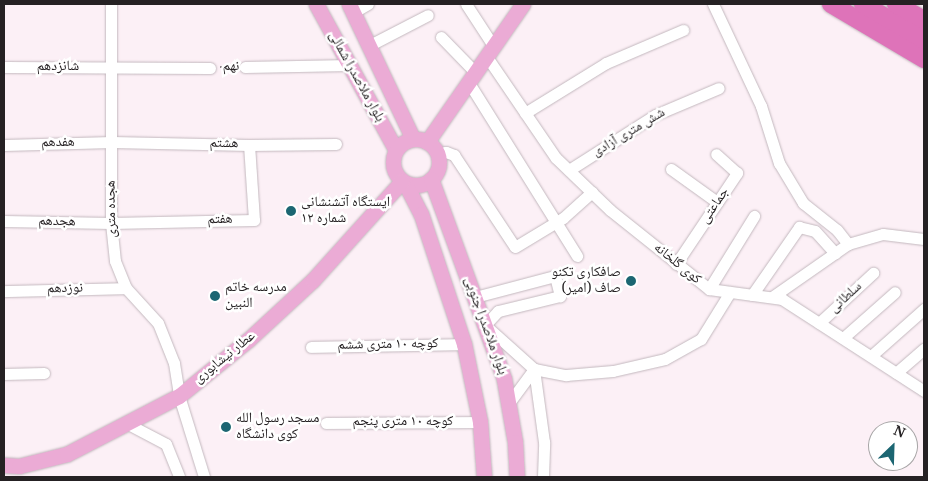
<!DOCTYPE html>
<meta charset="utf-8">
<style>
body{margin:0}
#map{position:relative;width:928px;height:481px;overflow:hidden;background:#fcf0f6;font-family:Georgia,"Noto Naskh Arabic",serif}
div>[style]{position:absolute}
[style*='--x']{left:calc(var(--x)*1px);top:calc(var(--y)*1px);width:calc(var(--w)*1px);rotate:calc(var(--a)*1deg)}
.path>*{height:2px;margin-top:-1px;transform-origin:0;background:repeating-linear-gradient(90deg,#8d8589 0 2.5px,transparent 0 5px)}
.roads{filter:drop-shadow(0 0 1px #c3b8be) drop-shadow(0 0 1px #c3b8be)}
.minor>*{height:11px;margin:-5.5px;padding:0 5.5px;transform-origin:5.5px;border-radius:5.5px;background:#fff}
.major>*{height:15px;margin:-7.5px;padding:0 7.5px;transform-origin:7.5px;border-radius:7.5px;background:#ebabd5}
.major>.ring{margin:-7.5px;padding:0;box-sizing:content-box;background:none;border:15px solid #ebabd5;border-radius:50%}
.highway>*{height:18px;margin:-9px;padding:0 9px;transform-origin:9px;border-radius:9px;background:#de73b9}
.dots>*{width:14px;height:14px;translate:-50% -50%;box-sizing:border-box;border:2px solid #fff;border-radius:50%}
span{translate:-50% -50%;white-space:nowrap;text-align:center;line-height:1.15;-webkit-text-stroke:5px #fff;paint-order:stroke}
.street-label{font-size:14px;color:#252123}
.poi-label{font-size:14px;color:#252123}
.left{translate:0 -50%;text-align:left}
.right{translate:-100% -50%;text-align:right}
.frame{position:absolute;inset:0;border:5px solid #252123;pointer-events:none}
.north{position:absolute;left:868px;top:421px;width:50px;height:50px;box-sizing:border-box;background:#fff;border:1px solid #a8a6a7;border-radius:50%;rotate:24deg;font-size:14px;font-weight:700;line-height:20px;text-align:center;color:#252123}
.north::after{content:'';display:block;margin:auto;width:18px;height:22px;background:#1c6672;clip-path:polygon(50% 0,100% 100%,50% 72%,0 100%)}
</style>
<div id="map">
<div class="path">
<div style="--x:220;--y:67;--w:15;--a:0"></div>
</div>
<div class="roads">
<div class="minor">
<div style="--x:111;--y:4;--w:219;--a:90"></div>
<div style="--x:111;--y:223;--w:38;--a:84"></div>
<div style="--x:115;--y:261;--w:29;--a:68"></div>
<div style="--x:126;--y:288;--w:47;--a:47.6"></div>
<div style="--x:158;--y:323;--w:43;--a:68.2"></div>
<div style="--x:174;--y:363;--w:33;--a:81"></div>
<div style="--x:179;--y:396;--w:85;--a:72.8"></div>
<div style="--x:466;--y:4;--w:51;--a:56.9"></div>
<div style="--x:713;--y:4;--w:113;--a:64.8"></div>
<div style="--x:761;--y:106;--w:60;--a:72.5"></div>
<div style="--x:779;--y:163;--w:47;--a:59"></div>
<div style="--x:803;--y:203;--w:43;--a:38.5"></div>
<div style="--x:837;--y:230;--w:18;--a:52"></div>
<div style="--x:354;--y:12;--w:16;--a:-30"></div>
<div style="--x:441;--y:37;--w:50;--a:45.8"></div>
<div style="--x:370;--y:45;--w:65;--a:-27.3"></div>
<div style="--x:487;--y:57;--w:122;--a:55.7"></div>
<div style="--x:556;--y:158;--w:75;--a:43.9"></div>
<div style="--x:610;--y:210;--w:127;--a:38.6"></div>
<div style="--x:709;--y:289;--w:74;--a:7.8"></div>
<div style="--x:782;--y:299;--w:169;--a:32.9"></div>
<div style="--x:4;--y:67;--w:206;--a:0.3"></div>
<div style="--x:245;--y:67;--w:105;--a:-1.1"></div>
<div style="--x:469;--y:83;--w:204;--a:58"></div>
<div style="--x:525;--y:113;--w:95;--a:-31.7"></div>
<div style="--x:606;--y:63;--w:84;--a:-23.2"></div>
<div style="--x:4;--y:145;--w:108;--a:-1.6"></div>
<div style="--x:112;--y:142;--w:137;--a:1.3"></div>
<div style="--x:249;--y:145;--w:87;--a:-0.7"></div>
<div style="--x:437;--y:154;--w:9;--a:-13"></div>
<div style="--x:446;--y:152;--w:9;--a:21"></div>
<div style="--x:454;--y:155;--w:110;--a:56.5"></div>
<div style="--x:515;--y:247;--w:56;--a:-31.1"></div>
<div style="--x:563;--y:218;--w:39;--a:-42"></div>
<div style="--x:671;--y:169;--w:57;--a:35.7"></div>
<div style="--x:569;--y:170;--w:102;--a:-32.6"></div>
<div style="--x:655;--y:115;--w:69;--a:-22.9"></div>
<div style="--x:4;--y:221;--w:107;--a:1.1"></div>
<div style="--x:111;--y:223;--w:143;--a:-1.2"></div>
<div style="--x:254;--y:220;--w:75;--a:-93.8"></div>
<div style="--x:676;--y:264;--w:110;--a:-56.2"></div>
<div style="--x:737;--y:173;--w:28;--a:-138"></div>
<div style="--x:709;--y:289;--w:86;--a:-58.3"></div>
<div style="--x:4;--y:291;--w:122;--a:-1.4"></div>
<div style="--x:752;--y:295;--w:83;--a:-55.3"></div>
<div style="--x:799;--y:227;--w:16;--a:14"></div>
<div style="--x:815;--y:231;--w:30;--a:48"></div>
<div style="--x:475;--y:297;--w:83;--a:-14.7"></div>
<div style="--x:555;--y:276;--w:21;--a:76"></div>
<div style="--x:560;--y:296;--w:64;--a:166.4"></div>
<div style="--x:498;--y:311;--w:19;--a:133"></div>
<div style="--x:485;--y:325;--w:66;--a:41.9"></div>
<div style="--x:534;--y:369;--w:42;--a:126.3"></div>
<div style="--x:772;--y:297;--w:93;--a:-34.9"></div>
<div style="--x:848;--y:244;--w:36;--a:-16"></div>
<div style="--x:883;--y:234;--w:41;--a:7"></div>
<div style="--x:819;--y:323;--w:74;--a:-42.8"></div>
<div style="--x:843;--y:338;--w:69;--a:-41.5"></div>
<div style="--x:311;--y:347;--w:153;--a:-1.1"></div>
<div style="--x:871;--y:356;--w:71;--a:-41.6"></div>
<div style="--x:896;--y:373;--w:37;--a:-41"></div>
<div style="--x:4;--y:374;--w:40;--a:-1.4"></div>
<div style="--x:126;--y:423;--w:45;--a:27.7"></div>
<div style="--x:166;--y:444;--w:35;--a:68"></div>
<div style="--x:326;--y:423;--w:154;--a:-0.4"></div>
<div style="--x:543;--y:477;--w:35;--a:-88"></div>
<div style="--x:544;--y:442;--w:74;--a:-97.8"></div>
<div style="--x:534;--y:369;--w:33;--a:11"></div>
<div style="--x:566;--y:375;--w:47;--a:-4.9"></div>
<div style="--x:613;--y:371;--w:53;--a:-13"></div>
<div style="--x:665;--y:359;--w:41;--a:-29.1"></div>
<div style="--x:701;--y:339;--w:55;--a:-58.3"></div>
</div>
<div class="major">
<div style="--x:316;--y:4;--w:166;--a:61.3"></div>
<div style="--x:349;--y:4;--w:149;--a:64.6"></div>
<div class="ring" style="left:393px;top:139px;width:31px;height:31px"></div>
<div style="--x:427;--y:142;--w:168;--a:-55.2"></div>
<div style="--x:431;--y:179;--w:213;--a:69.9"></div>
<div style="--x:504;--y:379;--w:64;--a:80.1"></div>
<div style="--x:515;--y:442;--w:35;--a:87"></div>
<div style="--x:405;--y:183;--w:35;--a:63"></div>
<div style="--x:421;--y:214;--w:137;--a:71.7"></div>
<div style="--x:464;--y:344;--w:80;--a:78.4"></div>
<div style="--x:480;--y:422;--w:55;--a:85.8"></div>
<div style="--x:4;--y:465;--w:15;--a:4"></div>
<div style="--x:19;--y:466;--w:49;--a:-14"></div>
<div style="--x:67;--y:454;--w:126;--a:-27.4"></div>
<div style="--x:179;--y:396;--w:89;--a:-39.1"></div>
<div style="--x:248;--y:340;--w:88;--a:-42.7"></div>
<div style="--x:313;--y:280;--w:133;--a:-48"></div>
</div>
<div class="highway">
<div style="--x:831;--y:4;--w:108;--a:30.6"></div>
<div style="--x:863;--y:4;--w:71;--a:30.5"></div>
<div style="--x:896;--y:4;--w:32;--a:30"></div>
</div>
</div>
<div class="dots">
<div style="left:291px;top:211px;background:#1c6672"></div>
<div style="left:631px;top:281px;background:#1c6672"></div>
<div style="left:215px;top:296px;background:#1c6672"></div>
<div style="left:226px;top:427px;background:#1c6672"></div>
</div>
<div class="street-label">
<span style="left:58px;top:67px">شانزدهم</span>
<span style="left:231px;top:67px;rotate:-1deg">نهم</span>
<span style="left:356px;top:77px;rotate:61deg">بلوار ملاصدرا شمالی</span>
<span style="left:629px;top:133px;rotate:-31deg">شش متری آزادی</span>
<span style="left:58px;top:143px;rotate:-1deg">هفدهم</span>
<span style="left:224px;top:144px;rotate:1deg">هشتم</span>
<span style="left:715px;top:206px;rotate:-56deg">جماعتی</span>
<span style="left:112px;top:209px;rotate:-91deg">هجده متری</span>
<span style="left:220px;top:220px;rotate:-1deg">هفتم</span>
<span style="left:57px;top:222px;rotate:1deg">هجدهم</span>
<span style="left:677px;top:264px;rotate:39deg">کوی گلخانه</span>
<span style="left:65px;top:289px;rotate:-1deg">نوزدهم</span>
<span style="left:846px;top:298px;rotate:-43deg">سلطانی</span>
<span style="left:485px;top:326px;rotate:70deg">بلوار ملاصدرا جنوبی</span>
<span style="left:388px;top:345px;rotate:-1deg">کوچه ۱۰ متری ششم</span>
<span style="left:225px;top:358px;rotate:-39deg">عطار نیشابوری</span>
<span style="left:403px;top:422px">کوچه ۱۰ متری پنجم</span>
</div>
<div class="poi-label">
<span class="left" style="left:301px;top:211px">ایستگاه آتشنشانی<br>شماره ۱۲</span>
<span class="right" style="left:621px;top:281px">صافکاری تکنو<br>صاف (امیر)</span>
<span class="left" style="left:225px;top:296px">مدرسه خاتم<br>النبین</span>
<span class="left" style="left:236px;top:427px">مسجد رسول الله<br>کوی دانشگاه</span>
</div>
<div class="frame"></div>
<div class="north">N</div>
</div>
